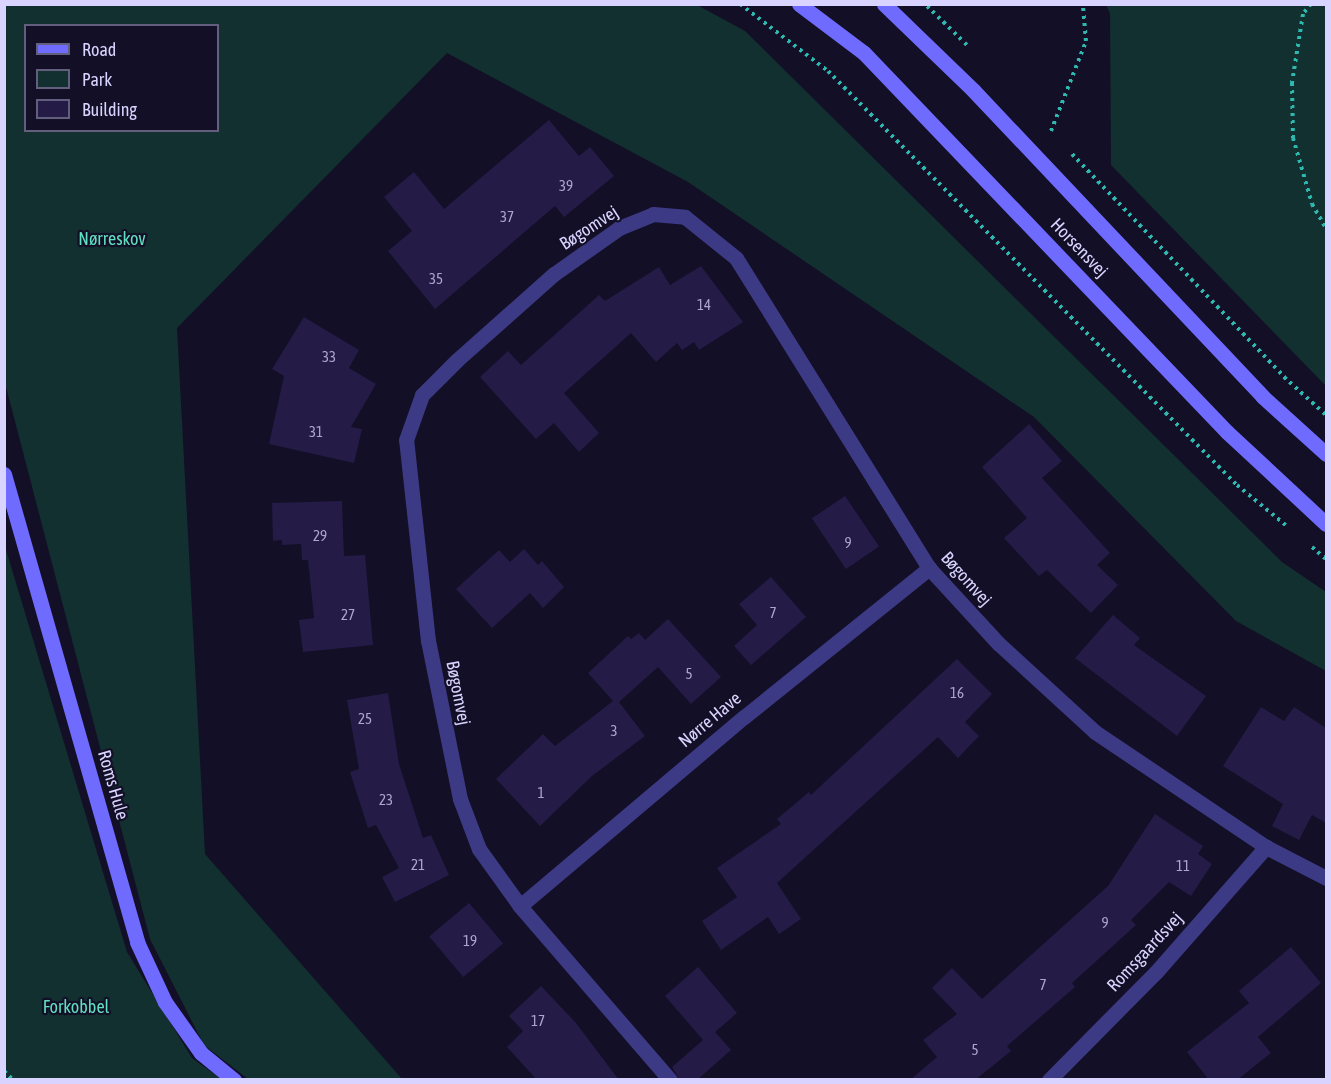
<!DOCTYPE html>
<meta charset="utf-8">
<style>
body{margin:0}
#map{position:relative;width:1331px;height:1084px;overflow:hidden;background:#130f26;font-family:"Asap Condensed",sans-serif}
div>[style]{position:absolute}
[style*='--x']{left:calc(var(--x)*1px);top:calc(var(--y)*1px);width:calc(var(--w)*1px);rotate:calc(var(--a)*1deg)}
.green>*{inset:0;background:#12302f}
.building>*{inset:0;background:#241b47;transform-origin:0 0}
.path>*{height:4px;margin-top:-2px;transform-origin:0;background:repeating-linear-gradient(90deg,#2fb8b0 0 3px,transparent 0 7.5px)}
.street>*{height:15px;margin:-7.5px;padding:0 7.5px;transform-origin:7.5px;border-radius:7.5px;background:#3d3a85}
.secondary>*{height:15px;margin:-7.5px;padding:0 7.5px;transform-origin:7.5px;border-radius:7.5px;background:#6f6bff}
span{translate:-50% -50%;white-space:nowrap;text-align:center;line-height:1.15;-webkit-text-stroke:4.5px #130f26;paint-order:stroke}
.number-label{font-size:15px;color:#aca6d1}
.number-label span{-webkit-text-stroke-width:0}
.street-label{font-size:18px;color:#d9d4ff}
.park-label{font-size:18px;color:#5fe0c0}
.frame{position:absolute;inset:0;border:6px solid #d9d4ff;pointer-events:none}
.legend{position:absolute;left:24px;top:24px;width:195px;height:108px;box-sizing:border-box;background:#130f26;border:2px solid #625e7d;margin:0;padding:8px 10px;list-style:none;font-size:18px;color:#d9d4ff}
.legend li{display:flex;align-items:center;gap:12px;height:30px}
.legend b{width:30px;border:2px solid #625e7d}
</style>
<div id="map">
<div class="green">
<div style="clip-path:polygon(evenodd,4px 5px,697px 5px,745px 31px,1282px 562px,1326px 592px,1326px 671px,1236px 621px,1034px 417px,688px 182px,447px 53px,177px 328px,205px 854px,402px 1079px,248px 1079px,204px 1045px,150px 939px,5px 383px,4px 5px,26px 26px,218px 26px,218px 130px,26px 130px,26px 26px)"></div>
<div style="clip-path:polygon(1106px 5px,1326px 5px,1326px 386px,1111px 165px,1110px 13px)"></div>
<div style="clip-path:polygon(4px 543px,127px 952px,192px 1058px,221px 1079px,5px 1079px)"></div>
</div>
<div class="building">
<div style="clip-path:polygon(549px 120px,579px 156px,590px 147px,614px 176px,564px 217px,555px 206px,435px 309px,388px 251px,412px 231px,384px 197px,414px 172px,444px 209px)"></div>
<div style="clip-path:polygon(701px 266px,743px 322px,699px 350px,694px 342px,682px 350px,677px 343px,656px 362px,631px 333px,564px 393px,599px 433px,579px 452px,554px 423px,536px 439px,480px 377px,508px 351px,521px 365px,599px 295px,605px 301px,659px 267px,670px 285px)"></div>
<div style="clip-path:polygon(304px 317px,359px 350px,349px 368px,376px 384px,351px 427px,362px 429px,354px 463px,269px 444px,284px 376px,272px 369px)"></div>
<div style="clip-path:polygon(1029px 424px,1062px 461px,1042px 478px,1110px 553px,1097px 565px,1118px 585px,1091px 613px,1047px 570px,1039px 576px,1004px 538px,1027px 518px,982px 467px)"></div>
<div style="left:845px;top:496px;width:61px;height:40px;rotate:56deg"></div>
<div style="clip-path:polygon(342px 501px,344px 556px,365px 555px,373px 645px,303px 652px,299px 620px,314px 618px,308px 560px,302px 560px,301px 544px,282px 545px,282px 540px,273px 541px,272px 503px)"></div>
<div style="clip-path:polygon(524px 549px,538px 565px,542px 561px,564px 587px,543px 608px,530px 593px,492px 628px,456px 589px,499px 550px,510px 562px)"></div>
<div style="clip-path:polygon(771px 577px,806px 617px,751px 665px,734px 646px,757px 625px,739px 604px)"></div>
<div style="clip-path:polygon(1113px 615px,1140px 638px,1134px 645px,1206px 696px,1177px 736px,1075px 658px)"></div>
<div style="clip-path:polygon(668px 619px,721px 677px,691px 704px,658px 667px,619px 702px,645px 736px,592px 776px,540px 826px,496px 779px,543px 734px,555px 746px,613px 701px,588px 673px,628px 636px,631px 639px,639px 633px,645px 640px)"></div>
<div style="clip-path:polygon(957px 659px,992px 694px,965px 722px,979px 736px,958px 758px,938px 737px,777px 883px,801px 919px,779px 934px,768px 917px,721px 950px,702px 921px,737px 897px,717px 868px,781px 824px,777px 819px,809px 792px,811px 795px)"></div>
<div style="clip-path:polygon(388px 693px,399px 764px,423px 838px,431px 835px,449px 875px,395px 902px,382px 877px,399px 868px,376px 825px,368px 828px,350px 772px,359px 769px,347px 700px)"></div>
<div style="clip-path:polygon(1261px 707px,1284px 721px,1294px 707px,1326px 728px,1326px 823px,1312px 815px,1299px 840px,1272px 826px,1283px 804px,1223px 766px)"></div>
<div style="clip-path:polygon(1155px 814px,1203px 846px,1198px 854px,1212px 864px,1191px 896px,1169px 882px,1131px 920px,1136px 925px,1072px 983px,1075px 987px,1007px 1046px,1011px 1051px,975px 1080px,910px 1080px,937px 1057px,923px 1040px,957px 1014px,932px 988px,952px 968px,982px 999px,1108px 886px)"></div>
<div style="left:469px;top:903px;width:53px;height:52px;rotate:50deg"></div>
<div style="clip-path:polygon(1291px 947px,1321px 983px,1258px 1037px,1271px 1053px,1237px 1080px,1209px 1080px,1187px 1052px,1249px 1003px,1239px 991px)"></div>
<div style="clip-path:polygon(698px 967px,737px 1013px,715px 1032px,731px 1050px,697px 1080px,680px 1080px,672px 1067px,703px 1040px,665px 996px)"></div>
<div style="clip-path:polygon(541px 986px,576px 1023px,619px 1080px,537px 1080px,507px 1047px,523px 1031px,509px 1016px)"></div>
</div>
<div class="path">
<div style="--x:740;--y:4;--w:111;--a:37.3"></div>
<div style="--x:828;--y:71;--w:582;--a:45.35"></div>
<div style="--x:1237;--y:485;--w:66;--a:39.5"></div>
<div style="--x:1311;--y:4;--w:13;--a:129"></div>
<div style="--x:1303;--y:14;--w:70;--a:99.1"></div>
<div style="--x:1292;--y:83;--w:55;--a:89"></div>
<div style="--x:1293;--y:138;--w:69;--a:73.9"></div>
<div style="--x:1312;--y:204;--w:28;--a:60"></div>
<div style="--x:927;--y:6;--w:56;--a:44.3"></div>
<div style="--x:1051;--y:131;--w:97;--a:-68.7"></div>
<div style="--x:1086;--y:41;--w:37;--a:-95"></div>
<div style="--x:1072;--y:154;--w:308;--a:46.4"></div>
<div style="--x:1284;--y:377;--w:57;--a:42.1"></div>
<div style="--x:1312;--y:547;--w:18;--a:41"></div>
<div style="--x:4;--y:1071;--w:13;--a:45"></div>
</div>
<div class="street">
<div style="--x:520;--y:906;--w:293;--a:-40.2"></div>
<div style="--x:744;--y:717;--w:238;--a:-38.8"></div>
<div style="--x:670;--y:1080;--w:230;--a:-130.8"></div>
<div style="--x:520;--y:906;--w:70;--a:-125.7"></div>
<div style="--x:479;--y:849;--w:53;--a:-110.8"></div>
<div style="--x:460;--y:799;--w:161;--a:-101.4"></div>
<div style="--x:428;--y:641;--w:202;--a:-96.2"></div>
<div style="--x:406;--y:440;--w:48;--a:-70.4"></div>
<div style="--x:422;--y:395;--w:49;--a:-45"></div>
<div style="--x:457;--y:360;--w:130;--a:-41.6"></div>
<div style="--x:554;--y:274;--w:80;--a:-35.3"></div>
<div style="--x:619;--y:228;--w:37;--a:-22"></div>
<div style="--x:653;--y:214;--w:32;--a:5"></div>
<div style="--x:685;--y:217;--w:65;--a:38.8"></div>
<div style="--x:736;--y:258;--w:365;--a:58.1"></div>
<div style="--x:929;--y:568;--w:103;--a:47.4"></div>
<div style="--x:999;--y:644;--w:130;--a:42.5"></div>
<div style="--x:1095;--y:732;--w:206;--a:33.9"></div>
<div style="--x:1266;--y:847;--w:68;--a:27.3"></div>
<div style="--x:1049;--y:1080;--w:152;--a:-45.3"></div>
<div style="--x:1156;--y:972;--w:167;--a:-48.7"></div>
</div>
<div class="secondary">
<div style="--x:799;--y:4;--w:81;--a:37"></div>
<div style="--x:864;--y:53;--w:525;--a:46.24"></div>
<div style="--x:1227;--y:432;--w:135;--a:42.9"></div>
<div style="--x:884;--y:4;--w:124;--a:44"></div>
<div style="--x:973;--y:90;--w:422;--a:46.6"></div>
<div style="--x:1263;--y:397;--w:85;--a:42.1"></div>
<div style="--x:4;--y:474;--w:487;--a:74.1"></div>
<div style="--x:137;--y:942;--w:66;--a:65"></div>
<div style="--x:165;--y:1002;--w:62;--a:54.8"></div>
<div style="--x:201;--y:1053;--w:43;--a:39.3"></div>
</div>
<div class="number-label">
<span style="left:566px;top:186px">39</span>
<span style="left:507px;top:217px">37</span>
<span style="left:436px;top:279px">35</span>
<span style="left:704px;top:305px">14</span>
<span style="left:329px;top:357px">33</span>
<span style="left:316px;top:432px">31</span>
<span style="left:320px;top:536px">29</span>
<span style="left:848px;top:543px">9</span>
<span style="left:773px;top:613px">7</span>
<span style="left:348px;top:615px">27</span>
<span style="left:689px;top:674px">5</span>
<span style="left:957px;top:693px">16</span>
<span style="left:365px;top:719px">25</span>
<span style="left:614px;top:731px">3</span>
<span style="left:541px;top:793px">1</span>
<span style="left:386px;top:800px">23</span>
<span style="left:418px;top:865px">21</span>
<span style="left:1183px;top:866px">11</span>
<span style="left:1105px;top:923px">9</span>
<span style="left:470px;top:941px">19</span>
<span style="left:1043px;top:985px">7</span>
<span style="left:538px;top:1021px">17</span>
<span style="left:975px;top:1050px">5</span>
</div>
<div class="street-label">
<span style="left:589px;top:228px;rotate:-33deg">Bøgomvej</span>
<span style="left:1079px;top:248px;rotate:46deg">Horsensvej</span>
<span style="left:966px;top:579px;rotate:48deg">Bøgomvej</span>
<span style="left:458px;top:693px;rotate:79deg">Bøgomvej</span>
<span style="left:710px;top:720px;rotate:-40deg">Nørre Have</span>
<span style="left:113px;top:785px;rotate:74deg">Roms Hule</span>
<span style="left:1145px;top:952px;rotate:-47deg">Romsgaardsvej</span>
</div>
<div class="park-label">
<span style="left:112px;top:239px">Nørreskov</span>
<span style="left:76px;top:1007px">Forkobbel</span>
</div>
<div class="frame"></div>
<ul class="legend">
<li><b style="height:8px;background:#6f6bff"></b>Road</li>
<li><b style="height:16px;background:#12302f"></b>Park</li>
<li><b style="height:16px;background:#241b47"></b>Building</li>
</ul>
</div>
